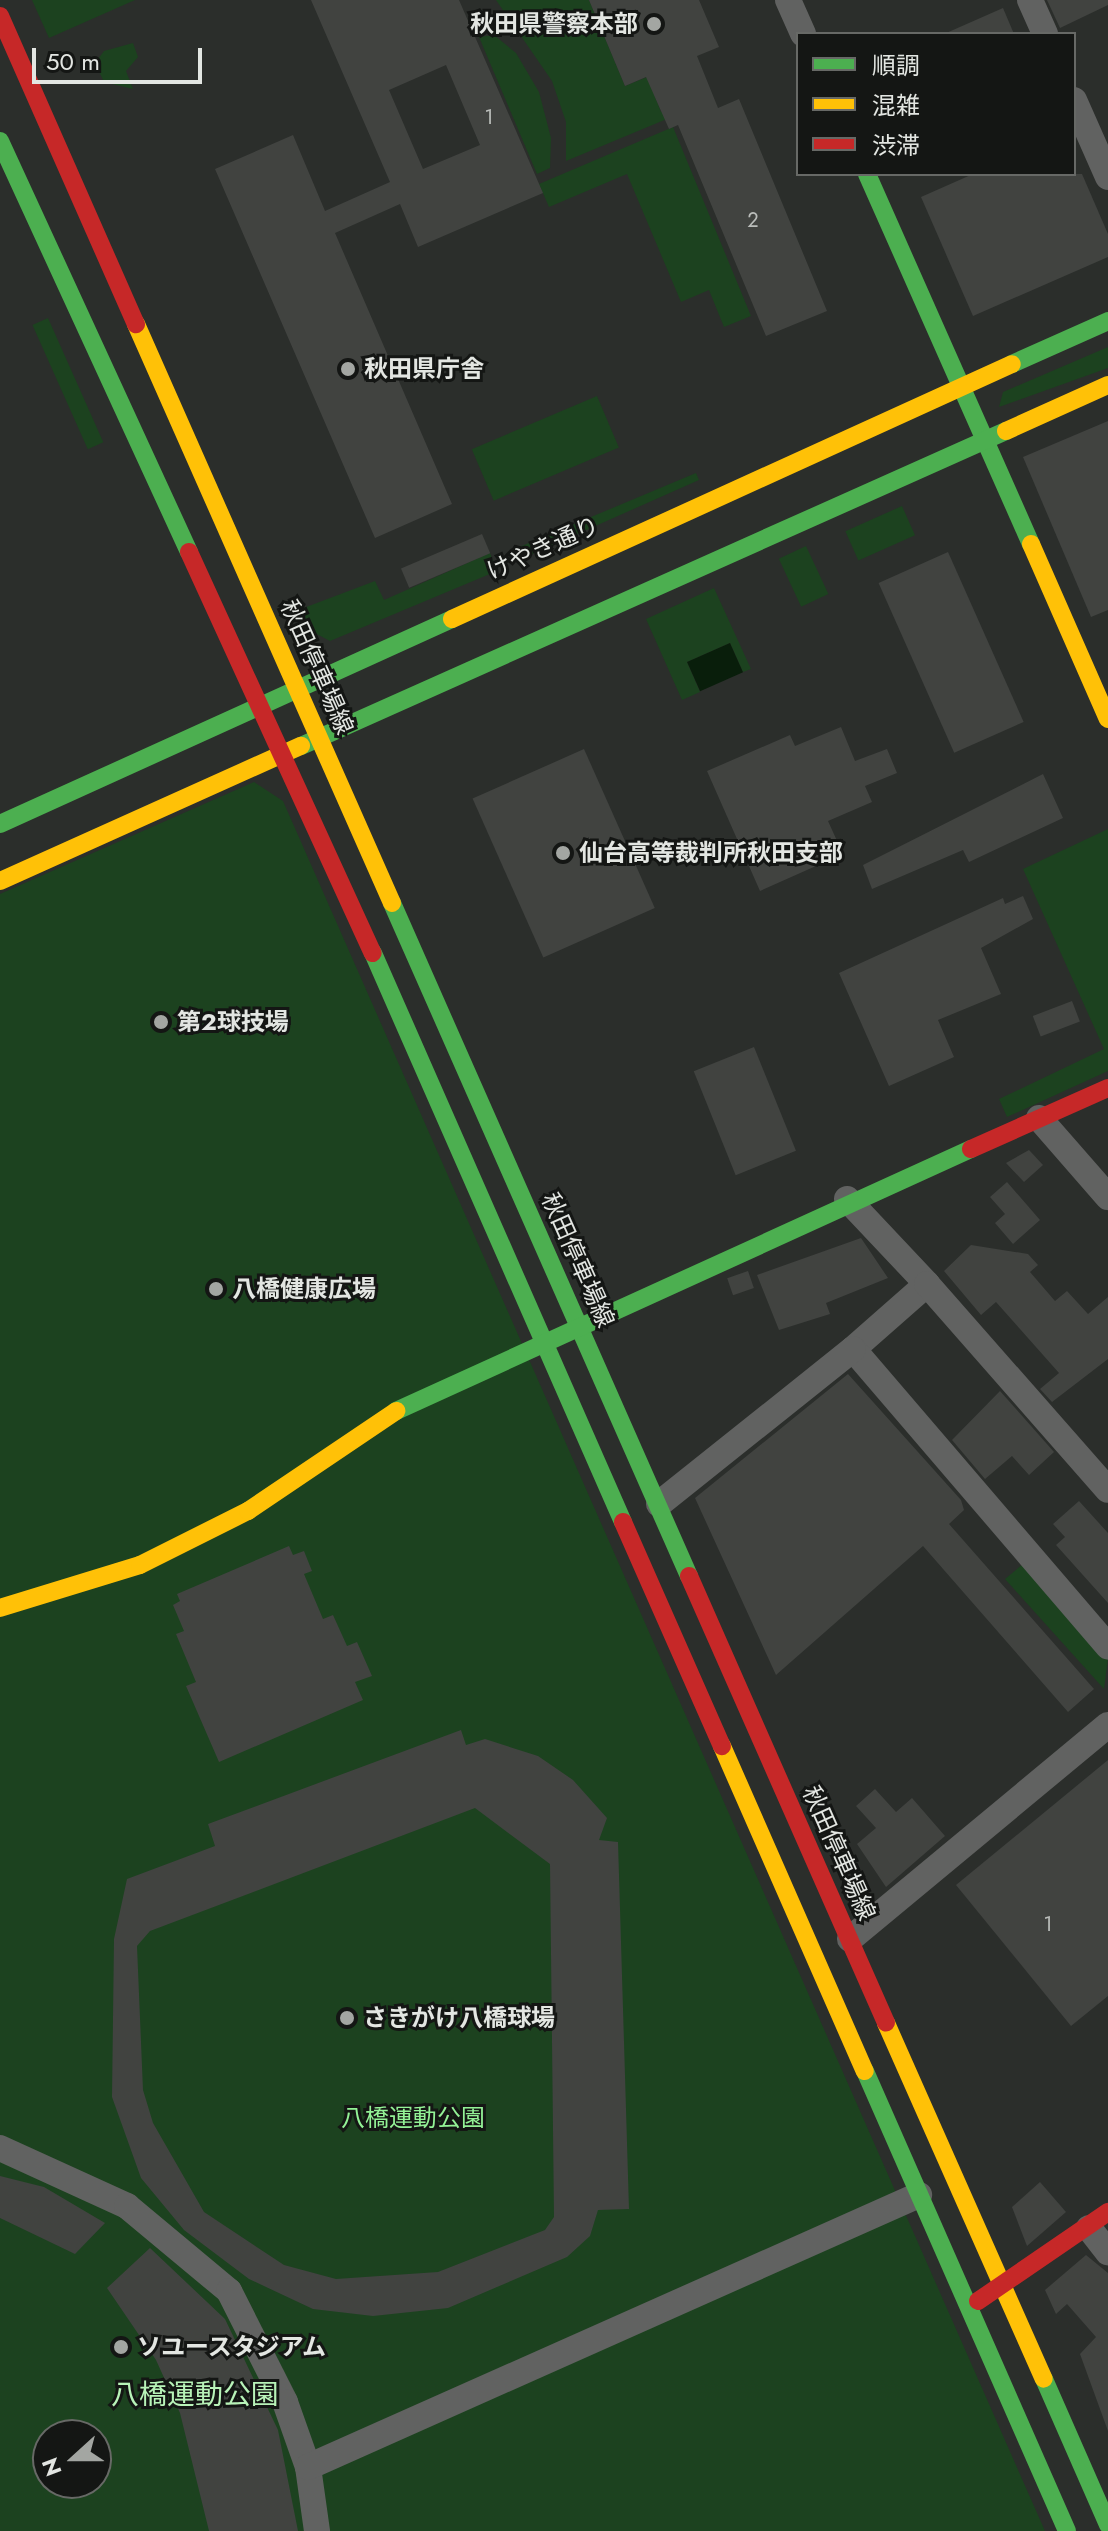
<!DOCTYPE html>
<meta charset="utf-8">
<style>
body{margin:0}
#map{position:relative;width:1108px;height:2531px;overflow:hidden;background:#2b2e2b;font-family:Jost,"Noto Sans JP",sans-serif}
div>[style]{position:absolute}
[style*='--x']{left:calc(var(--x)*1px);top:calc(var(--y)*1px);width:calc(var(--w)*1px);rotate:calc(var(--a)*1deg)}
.green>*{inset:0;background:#1c421f;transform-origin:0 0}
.water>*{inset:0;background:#091e0b;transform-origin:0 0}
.building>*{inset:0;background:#414340;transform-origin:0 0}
.street>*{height:26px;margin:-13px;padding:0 13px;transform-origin:13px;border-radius:13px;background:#616261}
.fast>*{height:18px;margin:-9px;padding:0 9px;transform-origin:9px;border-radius:9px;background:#4caf50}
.slow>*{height:18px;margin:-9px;padding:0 9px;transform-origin:9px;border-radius:9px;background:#ffc107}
.jam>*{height:18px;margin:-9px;padding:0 9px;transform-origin:9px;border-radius:9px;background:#c62828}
.dots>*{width:22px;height:22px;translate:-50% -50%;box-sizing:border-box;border:4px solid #141614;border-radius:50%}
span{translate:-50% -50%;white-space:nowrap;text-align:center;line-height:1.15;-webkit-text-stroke:6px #141614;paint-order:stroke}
.number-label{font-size:20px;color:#babdba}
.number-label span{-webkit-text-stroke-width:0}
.poi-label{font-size:24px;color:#e3e6e2;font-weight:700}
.right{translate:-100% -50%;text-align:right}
.left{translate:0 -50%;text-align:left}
.street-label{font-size:24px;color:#e3e6e2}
.park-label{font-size:24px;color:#93f296}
.quarter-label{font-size:28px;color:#b8f3b8}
.legend{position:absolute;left:796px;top:32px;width:280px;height:144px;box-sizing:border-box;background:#141614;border:2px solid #676966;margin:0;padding:10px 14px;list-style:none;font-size:24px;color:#e3e6e2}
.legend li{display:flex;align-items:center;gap:16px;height:40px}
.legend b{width:40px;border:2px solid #676966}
.north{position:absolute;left:32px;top:2419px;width:80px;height:80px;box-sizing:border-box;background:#141614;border:2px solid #676966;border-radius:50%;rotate:249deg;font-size:22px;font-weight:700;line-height:32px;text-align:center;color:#e3e6e2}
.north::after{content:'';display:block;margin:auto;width:28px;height:36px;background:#a3a6a2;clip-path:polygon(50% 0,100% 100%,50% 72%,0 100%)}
.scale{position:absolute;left:32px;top:48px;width:170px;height:36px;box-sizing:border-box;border:4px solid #e3e6e2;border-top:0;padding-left:10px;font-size:24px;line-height:28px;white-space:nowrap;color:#e3e6e2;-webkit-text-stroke:6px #141614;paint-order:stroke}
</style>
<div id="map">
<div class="green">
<div style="clip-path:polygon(32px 0,135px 0,49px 38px)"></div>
<div style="clip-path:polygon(496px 0,589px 0,625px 86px,669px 68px,654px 94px,661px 112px,683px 103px,686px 111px,566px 161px,566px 122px,552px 81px)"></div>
<div style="clip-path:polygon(494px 35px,516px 53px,539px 92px,551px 138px,550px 168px,537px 174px,479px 37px)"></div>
<div style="clip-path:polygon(133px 43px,138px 57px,126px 71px,133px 89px,104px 82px,95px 63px,104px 51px)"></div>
<div style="clip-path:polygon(673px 127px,751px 316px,724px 327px,709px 290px,681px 302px,627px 174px,549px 207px,539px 184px)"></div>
<div style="left:48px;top:318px;width:136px;height:17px;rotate:66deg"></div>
<div style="clip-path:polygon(1108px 347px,1108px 368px,999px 407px,1003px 392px)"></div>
<div style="left:597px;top:396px;width:56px;height:136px;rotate:67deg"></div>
<div style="clip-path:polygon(696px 473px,699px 480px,521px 559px,517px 548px)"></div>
<div style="left:902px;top:506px;width:32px;height:62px;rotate:66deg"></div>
<div style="left:806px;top:546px;width:53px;height:30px;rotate:65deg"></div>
<div style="clip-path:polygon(490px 553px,497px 571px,330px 641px,311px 631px,301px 609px,375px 581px,384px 600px)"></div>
<div style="clip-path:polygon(714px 588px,751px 669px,743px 672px,730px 643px,687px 662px,700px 692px,682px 700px,646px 619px)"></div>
<div style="clip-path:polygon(evenodd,254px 782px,283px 801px,1045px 2531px,0 2531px,0 894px,254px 782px,48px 2435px,96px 2435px,96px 2483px,48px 2483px,48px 2435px)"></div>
<div style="clip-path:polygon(1108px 829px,1108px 1071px,1007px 1117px,999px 1099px,1104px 1049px,1023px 869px)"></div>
<div style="clip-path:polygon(1023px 1564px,1108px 1658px,1104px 1689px,1005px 1579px)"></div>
</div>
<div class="water">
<div style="left:730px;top:643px;width:32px;height:47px;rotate:66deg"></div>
</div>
<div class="building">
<div style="clip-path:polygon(evenodd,311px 0,459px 0,543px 193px,418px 247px,400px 204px,335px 233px,452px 504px,375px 538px,215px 169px,293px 135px,325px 211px,390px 182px,311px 0,446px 65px,480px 145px,423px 169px,389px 90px,446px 65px)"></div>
<div style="clip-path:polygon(589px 0,699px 0,719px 47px,697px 56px,718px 108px,739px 99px,827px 311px,766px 336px,678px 125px,669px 129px,646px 77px,625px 86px)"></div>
<div style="clip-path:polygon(1047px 0,1108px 0,1108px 5px,1060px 28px)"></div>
<div style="clip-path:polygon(1003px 8px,1014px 34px,944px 34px)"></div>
<div style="clip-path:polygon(973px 174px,1082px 174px,1108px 234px,1108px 257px,973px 316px,921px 197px)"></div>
<div style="clip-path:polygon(1108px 421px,1108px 610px,1091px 617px,1023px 457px)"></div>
<div style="left:482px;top:534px;width:21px;height:88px;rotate:67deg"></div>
<div style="left:948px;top:552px;width:186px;height:76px;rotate:66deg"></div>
<div style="clip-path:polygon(841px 727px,855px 761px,887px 749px,897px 773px,865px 786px,872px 802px,828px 821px,843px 854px,760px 891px,707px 771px,790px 735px,795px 746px)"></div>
<div style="left:584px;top:749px;width:174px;height:122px;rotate:66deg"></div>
<div style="clip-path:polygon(1043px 774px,1063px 818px,969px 862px,963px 850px,872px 889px,863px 865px)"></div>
<div style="clip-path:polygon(1023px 896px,1033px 919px,981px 948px,1001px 994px,938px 1020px,954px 1057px,889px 1086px,839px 973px,1003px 898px,1005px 904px)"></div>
<div style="left:1072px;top:1001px;width:22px;height:42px;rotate:69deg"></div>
<div style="left:754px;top:1047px;width:112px;height:65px;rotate:68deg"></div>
<div style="clip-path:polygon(1029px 1150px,1043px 1165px,1024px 1182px,1006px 1163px)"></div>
<div style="clip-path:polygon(1007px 1182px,1040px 1220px,1013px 1244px,995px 1223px,1005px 1214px,990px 1197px)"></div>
<div style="clip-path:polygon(861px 1238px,888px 1278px,826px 1303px,830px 1314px,779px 1330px,757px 1275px)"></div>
<div style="clip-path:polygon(971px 1245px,1028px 1254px,1038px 1265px,1030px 1272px,1055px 1301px,1067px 1291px,1088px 1314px,1108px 1297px,1108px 1359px,1052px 1402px,1040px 1389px,1059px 1373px,996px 1302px,981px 1315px,944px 1271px)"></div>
<div style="left:748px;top:1271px;width:18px;height:22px;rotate:71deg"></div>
<div style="clip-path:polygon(848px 1374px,961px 1500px,964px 1510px,949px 1524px,1094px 1689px,1068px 1712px,923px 1546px,776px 1675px,695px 1498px)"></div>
<div style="clip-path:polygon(1000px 1391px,1054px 1452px,1029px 1475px,1012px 1456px,985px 1479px,952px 1440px)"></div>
<div style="clip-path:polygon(1079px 1501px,1108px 1533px,1108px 1603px,1056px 1545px,1065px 1537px,1053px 1524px)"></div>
<div style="clip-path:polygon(289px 1546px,293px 1555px,304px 1551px,312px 1571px,304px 1574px,323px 1619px,333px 1615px,347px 1646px,357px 1642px,372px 1676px,355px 1682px,363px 1700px,219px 1762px,186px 1686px,196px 1682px,176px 1634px,184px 1631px,173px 1605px,180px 1601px,177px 1594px)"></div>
<div style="clip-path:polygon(evenodd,461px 1730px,466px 1745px,485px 1739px,538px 1756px,573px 1780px,607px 1818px,599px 1840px,618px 1842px,629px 2209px,598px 2210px,590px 2236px,567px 2257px,448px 2308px,373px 2316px,313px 2309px,249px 2279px,184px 2230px,141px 2178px,112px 2097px,114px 1939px,127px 1879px,215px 1846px,208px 1824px,461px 1730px,475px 1808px,550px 1864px,554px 2217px,545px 2230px,438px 2272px,336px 2279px,284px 2265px,204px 2212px,153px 2123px,143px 2090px,137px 1946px,150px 1931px,475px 1808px)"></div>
<div style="clip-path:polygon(1108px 1760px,1108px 1996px,1071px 2026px,956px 1885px)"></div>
<div style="clip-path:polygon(875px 1789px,896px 1812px,912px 1798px,945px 1836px,886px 1887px,857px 1844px,876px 1828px,856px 1806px)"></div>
<div style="clip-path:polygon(0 2176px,44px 2187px,105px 2223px,75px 2254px,0 2218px)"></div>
<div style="clip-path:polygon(1040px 2182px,1066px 2212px,1027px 2246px,1012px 2207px)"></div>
<div style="clip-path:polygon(150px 2248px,225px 2319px,278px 2430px,298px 2531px,209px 2531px,180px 2413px,156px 2360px,107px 2288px)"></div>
<div style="clip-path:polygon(1086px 2255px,1108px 2273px,1108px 2431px,1080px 2354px,1096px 2337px,1067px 2304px,1056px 2314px,1045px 2290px)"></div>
</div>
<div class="street">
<div style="--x:788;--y:0;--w:37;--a:66"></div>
<div style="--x:1030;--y:0;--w:37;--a:66"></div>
<div style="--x:1074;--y:100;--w:84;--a:66.2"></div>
<div style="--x:1039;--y:1118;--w:105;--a:48.9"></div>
<div style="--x:847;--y:1199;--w:117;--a:46.7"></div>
<div style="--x:927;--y:1284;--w:98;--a:138.7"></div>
<div style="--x:853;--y:1349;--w:392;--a:49.4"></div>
<div style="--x:927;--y:1284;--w:274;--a:48.7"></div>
<div style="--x:659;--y:1504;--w:248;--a:-38.6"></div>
<div style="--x:850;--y:1939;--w:335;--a:-39.7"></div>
<div style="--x:0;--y:2148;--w:140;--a:24.5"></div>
<div style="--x:127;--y:2206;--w:133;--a:39.8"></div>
<div style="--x:229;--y:2291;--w:124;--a:63.2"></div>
<div style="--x:285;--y:2402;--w:69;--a:70.5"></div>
<div style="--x:308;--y:2467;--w:65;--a:82"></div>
<div style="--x:1089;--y:2228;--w:31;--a:52"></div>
<div style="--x:308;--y:2467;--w:669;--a:-24"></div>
</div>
<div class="fast">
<div style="--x:0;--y:141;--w:452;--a:65.3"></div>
<div style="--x:867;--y:174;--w:405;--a:66.1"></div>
<div style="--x:1012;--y:364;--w:105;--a:-24.1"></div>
<div style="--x:301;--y:746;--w:772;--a:-24.08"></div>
<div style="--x:0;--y:824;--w:496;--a:-24.4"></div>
<div style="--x:392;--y:903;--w:736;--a:66.19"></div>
<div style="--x:373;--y:953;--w:621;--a:66.28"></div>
<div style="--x:396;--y:1411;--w:632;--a:-24.5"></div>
<div style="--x:865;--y:2071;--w:502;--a:66.29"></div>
<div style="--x:1044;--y:2379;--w:159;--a:66.3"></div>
</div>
<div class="slow">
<div style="--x:136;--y:324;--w:633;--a:66.15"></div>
<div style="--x:1006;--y:431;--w:112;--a:-24.3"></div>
<div style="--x:1031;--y:544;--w:191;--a:66.3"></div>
<div style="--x:452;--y:619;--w:615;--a:-24.48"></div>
<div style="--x:0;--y:881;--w:330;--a:-24.2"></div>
<div style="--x:0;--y:1608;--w:146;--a:-17.1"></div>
<div style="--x:140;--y:1565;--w:121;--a:-26.6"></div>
<div style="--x:248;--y:1511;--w:179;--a:-34"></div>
<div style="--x:722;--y:1746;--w:355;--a:66.3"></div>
<div style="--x:886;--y:2023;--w:389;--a:66.1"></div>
</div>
<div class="jam">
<div style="--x:0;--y:16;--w:337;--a:66.2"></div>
<div style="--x:189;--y:552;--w:441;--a:65.4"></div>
<div style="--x:971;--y:1149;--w:150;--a:-24"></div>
<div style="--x:623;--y:1522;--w:245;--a:66.2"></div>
<div style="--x:689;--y:1576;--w:488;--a:66.2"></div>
<div style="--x:978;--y:2301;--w:158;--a:-34.4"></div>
</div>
<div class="dots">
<div style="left:654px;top:24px;background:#a3a6a2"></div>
<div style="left:348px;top:369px;background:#a3a6a2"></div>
<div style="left:563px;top:853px;background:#a3a6a2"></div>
<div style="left:161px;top:1022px;background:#a3a6a2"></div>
<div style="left:216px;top:1289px;background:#a3a6a2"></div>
<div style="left:347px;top:2018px;background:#a3a6a2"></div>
<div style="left:121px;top:2347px;background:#a3a6a2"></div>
</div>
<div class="number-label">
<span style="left:489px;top:117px">1</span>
<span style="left:753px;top:220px">2</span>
<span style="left:1048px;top:1924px">1</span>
</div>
<div class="poi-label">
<span class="right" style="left:638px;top:24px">秋田県警察本部</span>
<span class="left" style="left:364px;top:369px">秋田県庁舎</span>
<span class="left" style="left:579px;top:853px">仙台高等裁判所秋田支部</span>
<span class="left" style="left:177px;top:1022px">第2球技場</span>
<span class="left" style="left:232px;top:1289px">八橋健康広場</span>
<span class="left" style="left:363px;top:2018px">さきがけ八橋球場</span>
<span class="left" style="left:137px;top:2347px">ソユースタジアム</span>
</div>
<div class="street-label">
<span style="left:543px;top:548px;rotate:-24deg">けやき通り</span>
<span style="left:317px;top:667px;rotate:66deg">秋田停車場線</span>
<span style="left:578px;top:1260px;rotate:66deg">秋田停車場線</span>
<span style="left:839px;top:1853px;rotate:66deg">秋田停車場線</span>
</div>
<div class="park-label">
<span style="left:413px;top:2118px">八橋運動公園</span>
</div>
<div class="quarter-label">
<span style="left:195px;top:2395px">八橋運動公園</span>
</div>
<ul class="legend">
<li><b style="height:10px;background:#4caf50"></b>順調</li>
<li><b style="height:10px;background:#ffc107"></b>混雑</li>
<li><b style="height:10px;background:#c62828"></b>渋滞</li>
</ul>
<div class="north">N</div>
<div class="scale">50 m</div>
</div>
